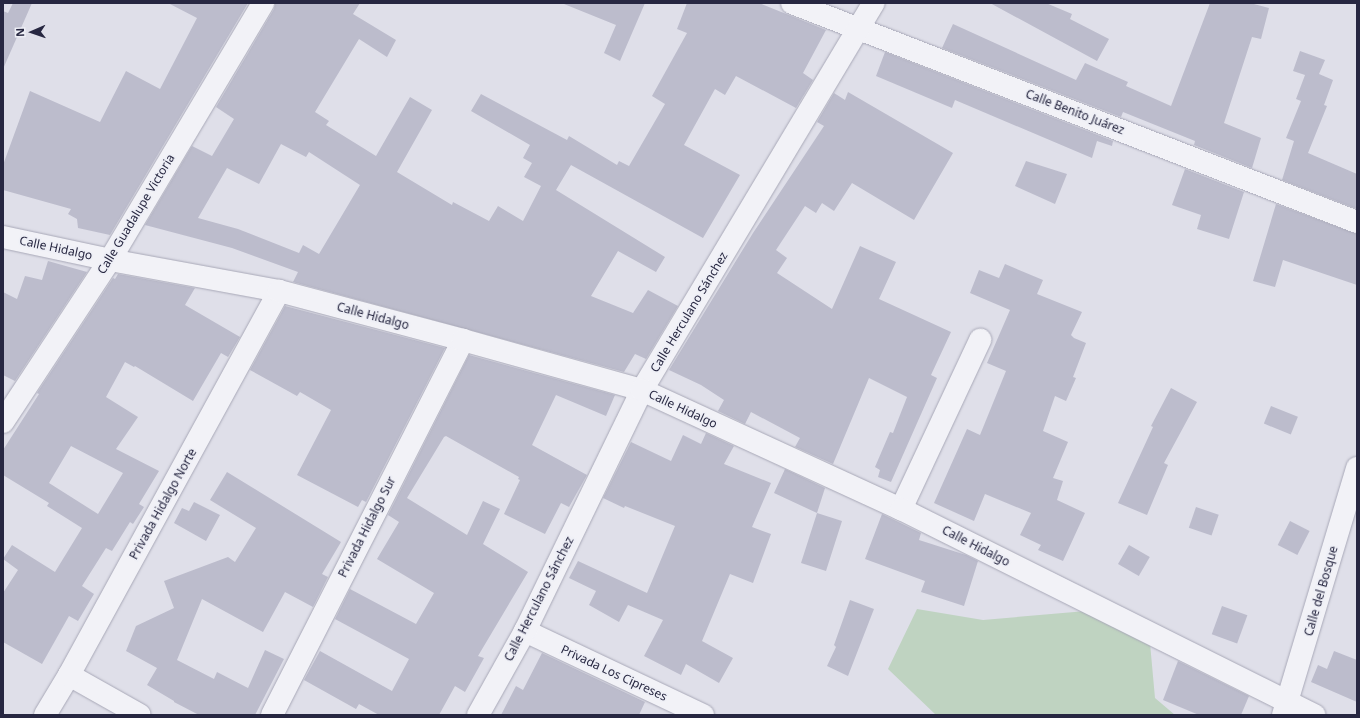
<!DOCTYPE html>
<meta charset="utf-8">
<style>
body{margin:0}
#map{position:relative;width:1360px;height:718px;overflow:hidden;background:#dfdfe9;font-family:"Noto Sans",sans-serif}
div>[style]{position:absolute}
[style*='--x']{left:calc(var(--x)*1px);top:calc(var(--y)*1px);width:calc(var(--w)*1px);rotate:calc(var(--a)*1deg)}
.green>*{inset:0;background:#bfd3c1}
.building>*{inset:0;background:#bcbccc;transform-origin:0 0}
.roads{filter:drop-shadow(0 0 1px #a8a8b7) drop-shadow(0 0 1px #a8a8b7)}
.minor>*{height:22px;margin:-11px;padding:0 11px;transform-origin:11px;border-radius:11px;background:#f2f2f7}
.tertiary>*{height:22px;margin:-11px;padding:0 11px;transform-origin:11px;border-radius:11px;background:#f2f2f7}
span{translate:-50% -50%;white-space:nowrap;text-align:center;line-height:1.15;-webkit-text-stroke:3.5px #eeeff6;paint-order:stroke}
.street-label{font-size:12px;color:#272741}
.frame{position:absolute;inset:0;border:4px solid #272741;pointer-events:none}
.north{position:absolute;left:12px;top:12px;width:40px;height:40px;-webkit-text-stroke:3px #eeeff6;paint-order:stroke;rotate:268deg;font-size:11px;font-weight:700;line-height:16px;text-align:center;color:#272741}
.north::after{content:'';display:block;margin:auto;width:14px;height:18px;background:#272741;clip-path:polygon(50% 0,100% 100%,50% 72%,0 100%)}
</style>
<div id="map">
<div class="green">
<div style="clip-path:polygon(917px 609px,983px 620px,1086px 611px,1150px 643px,1155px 698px,1175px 715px,936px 715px,888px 669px)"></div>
</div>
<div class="building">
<div style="clip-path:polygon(13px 3px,32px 3px,3px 69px,3px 11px,8px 13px)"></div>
<div style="clip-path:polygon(168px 3px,248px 3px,110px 235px,78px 228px,77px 219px,68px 214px,71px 209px,3px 190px,3px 165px,30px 91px,100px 122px,126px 71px,160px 89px,197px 18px)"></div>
<div style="clip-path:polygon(evenodd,275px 3px,360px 3px,353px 14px,396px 40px,387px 57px,359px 39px,315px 112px,329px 121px,326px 125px,376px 156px,410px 97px,432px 110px,397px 172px,452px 205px,453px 202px,489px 221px,498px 206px,523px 221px,541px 186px,524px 177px,532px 163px,523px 158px,530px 145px,471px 111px,481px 94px,567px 140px,569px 136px,617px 165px,619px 161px,629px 166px,665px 104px,652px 96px,687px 33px,677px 29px,687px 3px,759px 3px,826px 30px,803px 73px,813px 80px,796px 108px,736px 76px,725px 95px,715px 89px,684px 145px,740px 175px,703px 238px,571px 165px,556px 190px,665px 257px,656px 272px,618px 251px,591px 296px,633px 313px,648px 290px,678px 306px,646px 359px,635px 354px,624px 372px,293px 282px,298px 272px,232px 248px,145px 225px,192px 146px,212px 156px,234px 119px,216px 107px,274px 9px,275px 3px,281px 144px,306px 157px,309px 152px,360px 185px,319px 254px,303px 245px,299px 253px,238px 229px,198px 218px,227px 168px,259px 184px,281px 144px)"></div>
<div style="clip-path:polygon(564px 3px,645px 3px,620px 61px,604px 53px,616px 25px,564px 4px)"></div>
<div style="clip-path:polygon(990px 3px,1046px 3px,1072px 14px,1070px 19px,1109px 39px,1097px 61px)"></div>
<div style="clip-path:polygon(1210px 3px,1250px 3px,1269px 8px,1261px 39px,1252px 37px,1224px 123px,1261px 138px,1252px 168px,1194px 145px,1195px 141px,1123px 112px,1121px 117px,942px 48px,953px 24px,1076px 80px,1085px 63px,1128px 82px,1126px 86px,1171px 106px)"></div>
<div style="clip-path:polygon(1300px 51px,1325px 60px,1319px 74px,1333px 80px,1324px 105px,1327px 106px,1308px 153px,1357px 174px,1357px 209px,1282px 180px,1294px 141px,1286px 138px,1301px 101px,1296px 99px,1305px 75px,1293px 71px)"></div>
<div style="clip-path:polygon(885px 52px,1113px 141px,1112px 146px,1097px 141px,1092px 158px,955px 100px,952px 108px,876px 76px)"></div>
<div style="clip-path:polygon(848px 92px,953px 153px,914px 220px,852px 183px,834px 211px,822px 203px,816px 213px,805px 206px,776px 250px,787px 258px,777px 273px,832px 309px,860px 246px,896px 262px,879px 299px,951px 332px,931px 375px,937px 378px,891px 482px,878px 477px,880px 470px,875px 467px,890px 432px,893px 433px,907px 397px,869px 378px,833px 464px,795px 447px,800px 438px,751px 412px,745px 424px,718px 411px,724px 400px,701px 385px,669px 370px,753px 233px,824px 126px,817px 122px,834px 93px,845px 100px)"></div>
<div style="clip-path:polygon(1026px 161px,1067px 174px,1055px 204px,1015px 186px)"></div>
<div style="clip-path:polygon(1185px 169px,1244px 192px,1229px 239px,1197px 229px,1201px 215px,1172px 205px)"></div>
<div style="clip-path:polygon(1276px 204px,1357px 234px,1357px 285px,1283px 260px,1275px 287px,1253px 281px)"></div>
<div style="clip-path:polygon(48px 261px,87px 272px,15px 381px,3px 375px,3px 292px,17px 299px,25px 276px,42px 280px)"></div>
<div style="clip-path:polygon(1005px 264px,1043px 280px,1037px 294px,1082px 312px,1071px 335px,1074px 338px,1086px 343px,1073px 377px,1076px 378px,1066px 401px,1055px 396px,1043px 431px,1068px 442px,1053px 478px,1063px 481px,1057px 500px,1085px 513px,1063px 561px,1038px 550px,1041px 545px,1020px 535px,1031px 513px,985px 494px,974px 521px,934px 503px,967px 429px,980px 435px,1006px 371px,987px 363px,1010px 310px,970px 293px,979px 270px,999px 278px)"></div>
<div style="clip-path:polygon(evenodd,118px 274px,195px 288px,185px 305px,240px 337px,228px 357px,221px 353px,193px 401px,135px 366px,134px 367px,125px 362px,106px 397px,138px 417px,116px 449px,159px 471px,139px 504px,144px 507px,133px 524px,130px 522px,112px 551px,106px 548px,82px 586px,94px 594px,78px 621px,69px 616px,42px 664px,3px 642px,3px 593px,18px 570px,3px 559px,12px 545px,55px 572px,82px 528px,47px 506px,49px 503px,3px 475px,3px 450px,39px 394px,37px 393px,113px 278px,115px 279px,118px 274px,71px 446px,123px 473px,98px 514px,49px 483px,71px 446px)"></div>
<div style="clip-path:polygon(285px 306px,445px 348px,366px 502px,362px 500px,358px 507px,297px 475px,331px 410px,300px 392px,297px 396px,250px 370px)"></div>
<div style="clip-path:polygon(469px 355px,615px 395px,606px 416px,556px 395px,532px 445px,587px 475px,569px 507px,561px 503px,545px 534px,504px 514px,520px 480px,518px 479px,519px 477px,446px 436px,444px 437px,407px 498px,467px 535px,483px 501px,500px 509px,483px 544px,528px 572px,478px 656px,484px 658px,465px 692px,455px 686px,439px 715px,379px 715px,359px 704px,356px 709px,304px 680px,320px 651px,392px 691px,409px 659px,335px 619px,350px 589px,416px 624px,434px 593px,377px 559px,399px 522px,388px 515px)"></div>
<div style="clip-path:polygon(1171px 388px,1197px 402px,1164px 463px,1168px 465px,1147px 515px,1118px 503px,1153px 427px,1151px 426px)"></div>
<div style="left:1271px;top:406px;width:29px;height:19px;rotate:22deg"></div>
<div style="clip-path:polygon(706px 433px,734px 446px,724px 464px,771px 483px,752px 527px,771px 534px,753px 583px,730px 574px,702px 641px,733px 658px,719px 683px,686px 664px,681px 675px,644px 656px,663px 620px,628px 605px,619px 622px,589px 605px,596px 591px,569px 578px,578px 561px,647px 593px,675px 526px,625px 506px,624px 508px,603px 498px,631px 442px,671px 461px,683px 435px,701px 444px)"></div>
<div style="clip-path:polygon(785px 469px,825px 488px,817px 513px,842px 521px,826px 571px,801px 563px,817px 513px,774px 493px)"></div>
<div style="clip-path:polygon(227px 472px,341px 542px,322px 574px,328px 577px,313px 607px,285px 592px,263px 632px,202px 599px,177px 660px,214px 679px,217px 672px,248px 688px,265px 650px,284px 659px,255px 715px,199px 715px,174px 702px,174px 701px,147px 685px,157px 668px,126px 651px,136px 626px,174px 608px,164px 581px,228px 557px,235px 562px,256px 528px,210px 500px)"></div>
<div style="clip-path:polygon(194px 502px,220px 515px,206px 541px,174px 523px,182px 508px,189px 511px)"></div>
<div style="left:1196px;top:507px;width:24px;height:22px;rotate:19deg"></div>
<div style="clip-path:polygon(882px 514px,921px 533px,919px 540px,966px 555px,978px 561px,964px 606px,921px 592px,925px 581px,865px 559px)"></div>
<div style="left:1290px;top:521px;width:22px;height:27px;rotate:27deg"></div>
<div style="left:1129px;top:545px;width:24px;height:22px;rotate:30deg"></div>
<div style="clip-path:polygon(850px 600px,874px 609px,848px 676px,827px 666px,836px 647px,834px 645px)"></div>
<div style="left:1222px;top:606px;width:27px;height:30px;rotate:20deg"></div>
<div style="clip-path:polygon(1334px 651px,1357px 660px,1357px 702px,1311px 682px,1318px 665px,1327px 669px)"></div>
<div style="clip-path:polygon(542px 653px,645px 702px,639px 715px,501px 715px,516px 686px,523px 690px)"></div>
<div style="clip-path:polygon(1178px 661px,1249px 696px,1241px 715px,1199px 715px,1163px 700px)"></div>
</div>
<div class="roads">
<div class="minor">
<div style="--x:792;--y:3;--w:606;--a:21.19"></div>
<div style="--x:3;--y:422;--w:194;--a:-56.6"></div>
<div style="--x:110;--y:260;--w:299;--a:-59.2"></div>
<div style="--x:901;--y:509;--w:187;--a:-64.9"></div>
<div style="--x:525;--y:631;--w:197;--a:25.3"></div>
<div style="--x:69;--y:675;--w:81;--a:29.4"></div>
<div style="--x:45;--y:715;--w:47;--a:-59"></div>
<div style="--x:69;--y:675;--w:438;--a:-61.3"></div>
<div style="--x:272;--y:715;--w:421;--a:-63"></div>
<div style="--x:478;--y:715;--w:96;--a:-60.8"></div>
<div style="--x:525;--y:631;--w:268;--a:-64.1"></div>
<div style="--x:642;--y:390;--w:451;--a:-59.1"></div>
<div style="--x:1283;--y:715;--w:258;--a:-73.3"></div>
</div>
<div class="tertiary">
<div style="--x:3;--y:237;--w:109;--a:12.1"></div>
<div style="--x:110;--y:260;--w:172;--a:10.4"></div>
<div style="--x:279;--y:291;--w:190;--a:14.9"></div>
<div style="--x:463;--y:340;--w:186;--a:15.6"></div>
<div style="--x:642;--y:390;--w:285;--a:24.7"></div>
<div style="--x:901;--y:509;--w:462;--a:26.5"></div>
</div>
</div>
<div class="street-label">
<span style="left:1075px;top:112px;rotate:21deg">Calle Benito Juárez</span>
<span style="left:136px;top:214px;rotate:-59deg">Calle Guadalupe Victoria</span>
<span style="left:56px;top:248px;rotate:12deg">Calle Hidalgo</span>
<span style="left:689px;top:312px;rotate:-59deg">Calle Herculano Sánchez</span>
<span style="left:373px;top:316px;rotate:15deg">Calle Hidalgo</span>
<span style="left:683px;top:409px;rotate:25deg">Calle Hidalgo</span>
<span style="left:163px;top:504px;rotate:-61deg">Privada Hidalgo Norte</span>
<span style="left:367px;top:527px;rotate:-63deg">Privada Hidalgo Sur</span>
<span style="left:976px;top:546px;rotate:27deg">Calle Hidalgo</span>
<span style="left:1321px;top:591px;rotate:-74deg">Calle del Bosque</span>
<span style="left:539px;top:599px;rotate:-63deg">Calle Herculano Sánchez</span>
<span style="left:614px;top:673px;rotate:25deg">Privada Los Cipreses</span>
</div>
<div class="frame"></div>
<div class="north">N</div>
</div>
